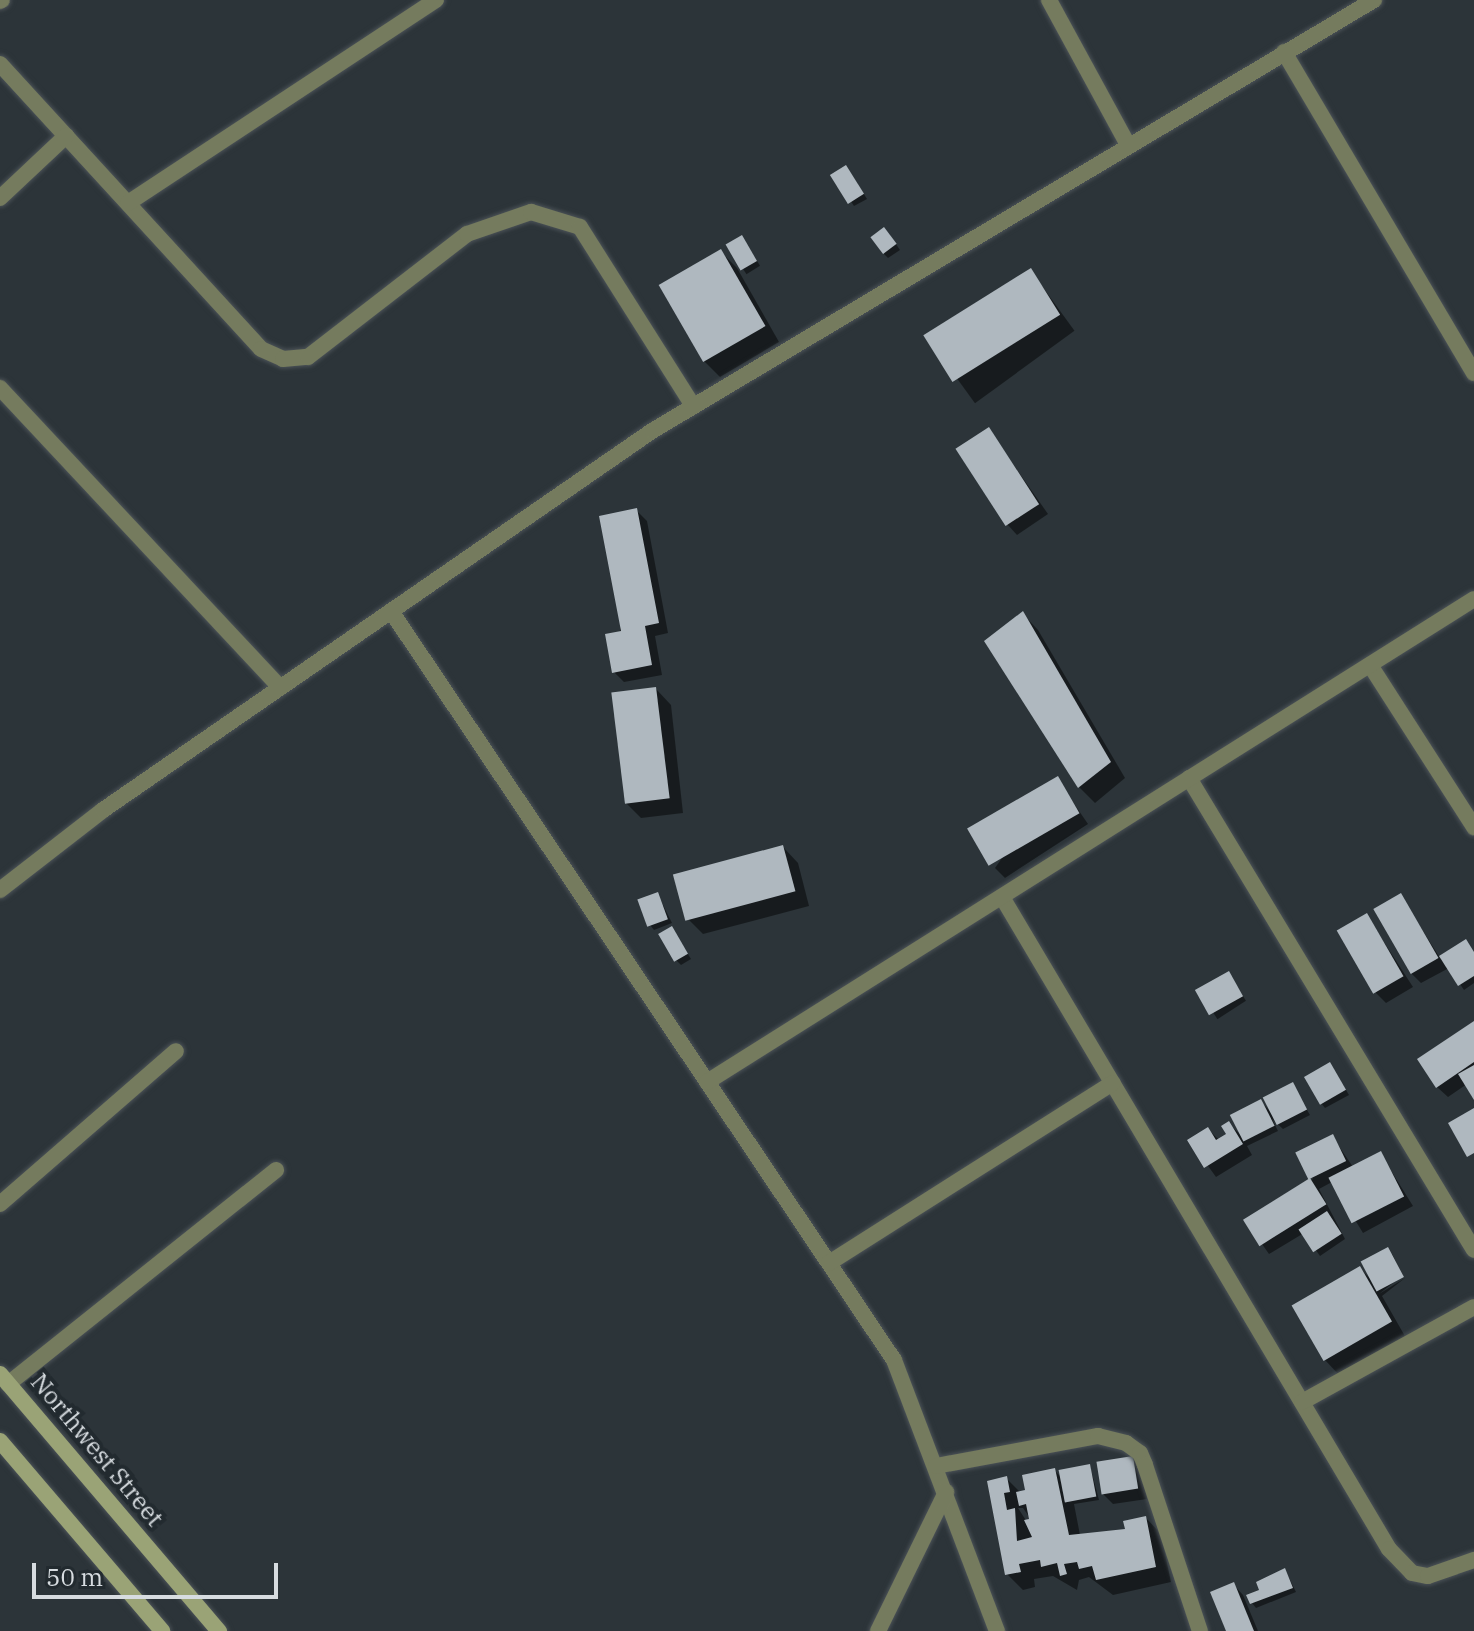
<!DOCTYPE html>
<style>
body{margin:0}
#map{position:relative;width:1474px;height:1631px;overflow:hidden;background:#2c3439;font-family:"IBM Plex Serif",serif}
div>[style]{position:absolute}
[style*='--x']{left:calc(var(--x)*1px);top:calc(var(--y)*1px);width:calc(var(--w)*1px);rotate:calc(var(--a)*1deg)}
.shadow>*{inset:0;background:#0007;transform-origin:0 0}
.building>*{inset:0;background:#afb8bf;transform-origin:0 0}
.roads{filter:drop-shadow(0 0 2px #4b5257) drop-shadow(0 0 2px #4b5257)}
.lane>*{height:16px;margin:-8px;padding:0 8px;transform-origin:8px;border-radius:8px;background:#757b5e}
.street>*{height:16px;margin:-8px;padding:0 8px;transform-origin:8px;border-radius:8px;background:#757b5e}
.secondary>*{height:16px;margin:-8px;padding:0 8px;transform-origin:8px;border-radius:8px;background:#9aa376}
span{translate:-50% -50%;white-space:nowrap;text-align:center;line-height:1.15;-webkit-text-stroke:8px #222a2f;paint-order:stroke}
.street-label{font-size:24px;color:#d7dce0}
.scale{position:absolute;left:32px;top:1563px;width:246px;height:36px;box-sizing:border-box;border:4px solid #d7dce0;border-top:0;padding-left:10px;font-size:24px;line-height:28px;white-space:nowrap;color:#d7dce0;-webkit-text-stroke:6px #222a2f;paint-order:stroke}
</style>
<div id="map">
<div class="shadow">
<div style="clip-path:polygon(850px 172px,867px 199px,854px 206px,834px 176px)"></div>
<div style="clip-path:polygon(889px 234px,900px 250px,888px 258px,884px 254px)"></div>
<div style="left:742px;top:237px;width:34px;height:16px;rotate:58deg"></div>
<div style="clip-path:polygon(721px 252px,737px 268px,779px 342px,720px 377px,704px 361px)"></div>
<div style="left:1031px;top:271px;width:74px;height:123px;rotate:54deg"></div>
<div style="clip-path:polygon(989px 430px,1048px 514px,1017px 535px,1007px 524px)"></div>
<div style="clip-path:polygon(637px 511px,647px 521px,668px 633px,655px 636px,662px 675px,624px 682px,614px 672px)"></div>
<div style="clip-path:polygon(1023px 614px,1038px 630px,1125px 778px,1095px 803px,1079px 787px,987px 642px)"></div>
<div style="clip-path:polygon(656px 689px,671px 705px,683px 813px,641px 818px,625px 802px)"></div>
<div style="clip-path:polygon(1057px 779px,1088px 824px,1005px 878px,995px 868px)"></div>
<div style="clip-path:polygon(783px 847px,798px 863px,809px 906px,703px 934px,687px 918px)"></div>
<div style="clip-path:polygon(658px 895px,672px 923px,654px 930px,650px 925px)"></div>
<div style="clip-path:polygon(1401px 896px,1440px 958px,1474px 952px,1474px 983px,1464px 990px,1449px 968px,1421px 983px,1411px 973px)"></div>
<div style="clip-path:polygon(1367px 916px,1413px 987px,1386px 1003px,1376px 993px)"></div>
<div style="clip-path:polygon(672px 929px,691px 959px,681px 965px,676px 960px)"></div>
<div style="left:1228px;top:973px;width:33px;height:34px;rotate:57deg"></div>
<div style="clip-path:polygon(1474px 1025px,1474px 1095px,1467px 1084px,1448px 1097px,1437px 1087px)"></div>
<div style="clip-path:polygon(1334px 1070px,1349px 1095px,1325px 1108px,1321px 1103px)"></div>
<div style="clip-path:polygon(1292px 1085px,1310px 1115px,1283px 1129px,1272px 1119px,1278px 1131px,1247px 1146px,1252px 1155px,1216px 1177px,1190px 1141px,1208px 1129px,1219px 1140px,1229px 1134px,1228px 1123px,1243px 1137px,1260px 1101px,1271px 1112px)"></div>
<div style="clip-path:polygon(1332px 1136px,1353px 1167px,1380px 1153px,1413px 1206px,1363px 1233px,1332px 1182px,1319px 1189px,1345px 1239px,1320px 1256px,1304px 1233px,1269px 1254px,1245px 1220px,1313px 1179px,1299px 1154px)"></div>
<div style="clip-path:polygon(1392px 1254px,1403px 1275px,1379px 1294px,1405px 1278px,1382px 1296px,1406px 1338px,1340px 1376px,1325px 1360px,1294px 1306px,1360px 1268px,1373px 1282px)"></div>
<div style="clip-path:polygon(1132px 1458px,1142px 1468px,1147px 1499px,1113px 1504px,1103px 1494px)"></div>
<div style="clip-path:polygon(evenodd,1090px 1466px,1099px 1500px,1074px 1504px,1080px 1535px,1127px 1531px,1146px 1518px,1161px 1534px,1171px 1582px,1113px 1595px,1089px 1577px,1079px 1580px,1077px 1590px,1053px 1576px,1034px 1579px,1035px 1587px,1023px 1590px,1007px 1574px,989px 1482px,1006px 1478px,1021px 1493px,1054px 1470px,1062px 1478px,1090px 1466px,1018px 1508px,1023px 1508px,1032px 1521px,1027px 1522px,1018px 1508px)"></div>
<div style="clip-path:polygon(1285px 1570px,1296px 1592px,1256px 1608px,1252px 1603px)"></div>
<div style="clip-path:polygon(1233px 1584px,1243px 1595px,1258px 1631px,1228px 1631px)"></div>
</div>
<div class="building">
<div style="left:846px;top:165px;width:34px;height:19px;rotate:58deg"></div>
<div style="left:884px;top:227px;width:21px;height:17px;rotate:53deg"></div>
<div style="left:742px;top:235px;width:30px;height:19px;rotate:60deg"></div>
<div style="left:721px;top:249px;width:89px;height:72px;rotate:60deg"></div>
<div style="left:1031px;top:268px;width:55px;height:127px;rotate:58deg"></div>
<div style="left:989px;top:427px;width:92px;height:40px;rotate:57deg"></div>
<div style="clip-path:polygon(637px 508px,659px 623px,645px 626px,652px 665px,612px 673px,605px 634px,621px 631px,599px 516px)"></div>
<div style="clip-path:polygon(1023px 611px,1111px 762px,1078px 788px,984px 641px)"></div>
<div style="left:656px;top:687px;width:112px;height:45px;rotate:83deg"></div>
<div style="left:1058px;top:776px;width:43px;height:105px;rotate:60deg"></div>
<div style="left:783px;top:845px;width:48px;height:114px;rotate:75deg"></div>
<div style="left:658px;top:892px;width:29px;height:22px;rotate:70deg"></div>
<div style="left:1401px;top:893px;width:75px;height:32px;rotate:60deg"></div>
<div style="left:1367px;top:913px;width:73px;height:35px;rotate:60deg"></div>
<div style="left:672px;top:926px;width:32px;height:16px;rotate:60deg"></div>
<div style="clip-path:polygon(1466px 939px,1474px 952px,1474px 976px,1458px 986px,1439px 956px)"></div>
<div style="left:1229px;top:971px;width:29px;height:39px;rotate:61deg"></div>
<div style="clip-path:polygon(1474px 1021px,1474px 1062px,1436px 1088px,1417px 1059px)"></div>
<div style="left:1330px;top:1062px;width:32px;height:30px;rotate:60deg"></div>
<div style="clip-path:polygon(1474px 1065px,1474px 1100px,1458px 1074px)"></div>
<div style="left:1293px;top:1082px;width:31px;height:34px;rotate:63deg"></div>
<div style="left:1261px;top:1099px;width:30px;height:35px;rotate:63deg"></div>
<div style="clip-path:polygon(1474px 1108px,1474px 1153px,1467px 1157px,1448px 1123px)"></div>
<div style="clip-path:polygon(1229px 1121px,1243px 1144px,1204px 1168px,1187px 1140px,1208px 1127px,1216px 1140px,1226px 1134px,1221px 1126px)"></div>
<div style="left:1333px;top:1134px;width:30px;height:42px;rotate:64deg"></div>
<div style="left:1381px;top:1151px;width:51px;height:59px;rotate:63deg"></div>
<div style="left:1310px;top:1178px;width:31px;height:79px;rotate:58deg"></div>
<div style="left:1327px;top:1211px;width:27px;height:34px;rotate:57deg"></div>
<div style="left:1388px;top:1247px;width:34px;height:31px;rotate:62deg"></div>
<div style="left:1360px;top:1266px;width:64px;height:79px;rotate:60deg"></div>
<div style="left:1133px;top:1456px;width:33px;height:37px;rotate:81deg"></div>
<div style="left:1090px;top:1464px;width:33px;height:32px;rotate:79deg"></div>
<div style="clip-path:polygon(1055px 1468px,1069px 1535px,1125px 1529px,1123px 1521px,1146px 1516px,1156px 1567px,1096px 1580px,1092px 1566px,1079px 1569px,1077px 1562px,1064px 1564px,1067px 1574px,1060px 1576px,1057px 1563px,1041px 1567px,1040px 1560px,1019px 1564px,1021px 1572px,1005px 1575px,987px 1481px,1007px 1476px,1010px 1492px,1004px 1493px,1007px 1510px,1015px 1508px,1017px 1541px,1032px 1537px,1024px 1520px,1029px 1519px,1026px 1504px,1019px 1506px,1016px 1492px,1025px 1490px,1022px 1475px)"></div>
<div style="clip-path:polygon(1285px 1568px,1293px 1588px,1250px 1604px,1246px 1595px,1259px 1590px,1256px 1582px)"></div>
<div style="clip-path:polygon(1234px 1582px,1254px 1631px,1226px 1631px,1210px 1592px)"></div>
</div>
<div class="roads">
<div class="lane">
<div style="--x:0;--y:1204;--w:233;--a:-41"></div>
<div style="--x:8;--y:1384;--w:343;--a:-38.6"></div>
</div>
<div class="street">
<div style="--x:1049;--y:0;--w:165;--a:61.4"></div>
<div style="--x:0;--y:1;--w:2;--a:-27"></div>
<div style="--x:1284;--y:52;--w:373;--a:59.4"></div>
<div style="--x:0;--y:64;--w:386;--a:47.5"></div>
<div style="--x:261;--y:349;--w:24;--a:24"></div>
<div style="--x:283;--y:359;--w:25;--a:-5"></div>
<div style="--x:308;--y:357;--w:201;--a:-37.7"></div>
<div style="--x:467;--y:234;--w:68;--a:-19"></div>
<div style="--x:531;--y:212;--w:51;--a:17"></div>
<div style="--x:580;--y:227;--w:212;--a:57.7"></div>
<div style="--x:0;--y:198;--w:91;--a:-43.2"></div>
<div style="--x:128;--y:203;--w:369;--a:-33.4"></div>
<div style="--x:0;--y:388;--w:410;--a:46.9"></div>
<div style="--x:391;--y:611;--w:902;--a:56.12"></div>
<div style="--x:894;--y:1360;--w:290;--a:69.2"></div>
<div style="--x:1370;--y:665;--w:193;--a:57.3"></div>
<div style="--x:1189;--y:778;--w:551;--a:58.88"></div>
<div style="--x:0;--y:890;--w:130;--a:-37.8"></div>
<div style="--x:103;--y:810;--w:667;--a:-34.62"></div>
<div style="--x:652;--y:431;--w:841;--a:-30.84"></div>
<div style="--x:1002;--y:897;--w:758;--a:59.31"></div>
<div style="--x:1389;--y:1549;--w:33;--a:46"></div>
<div style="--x:1412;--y:1573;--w:16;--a:11"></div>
<div style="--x:1428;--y:1576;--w:49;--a:-19.2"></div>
<div style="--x:707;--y:1082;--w:906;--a:-32.2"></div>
<div style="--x:829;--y:1263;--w:336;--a:-32.4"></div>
<div style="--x:1302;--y:1402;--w:196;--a:-28.9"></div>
<div style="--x:936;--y:1466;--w:165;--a:-10.5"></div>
<div style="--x:1098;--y:1436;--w:29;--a:14"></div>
<div style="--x:1126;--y:1443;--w:17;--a:36"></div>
<div style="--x:1140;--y:1453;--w:13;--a:67"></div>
<div style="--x:1145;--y:1465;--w:175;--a:71.7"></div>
<div style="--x:878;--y:1631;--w:155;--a:-63.9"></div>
</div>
<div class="secondary">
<div style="--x:0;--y:1374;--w:338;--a:49.6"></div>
<div style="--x:0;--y:1441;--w:250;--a:49.5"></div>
</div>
</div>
<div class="street-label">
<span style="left:97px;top:1450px;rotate:50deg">Northwest Street</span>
</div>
<div class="scale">50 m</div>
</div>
